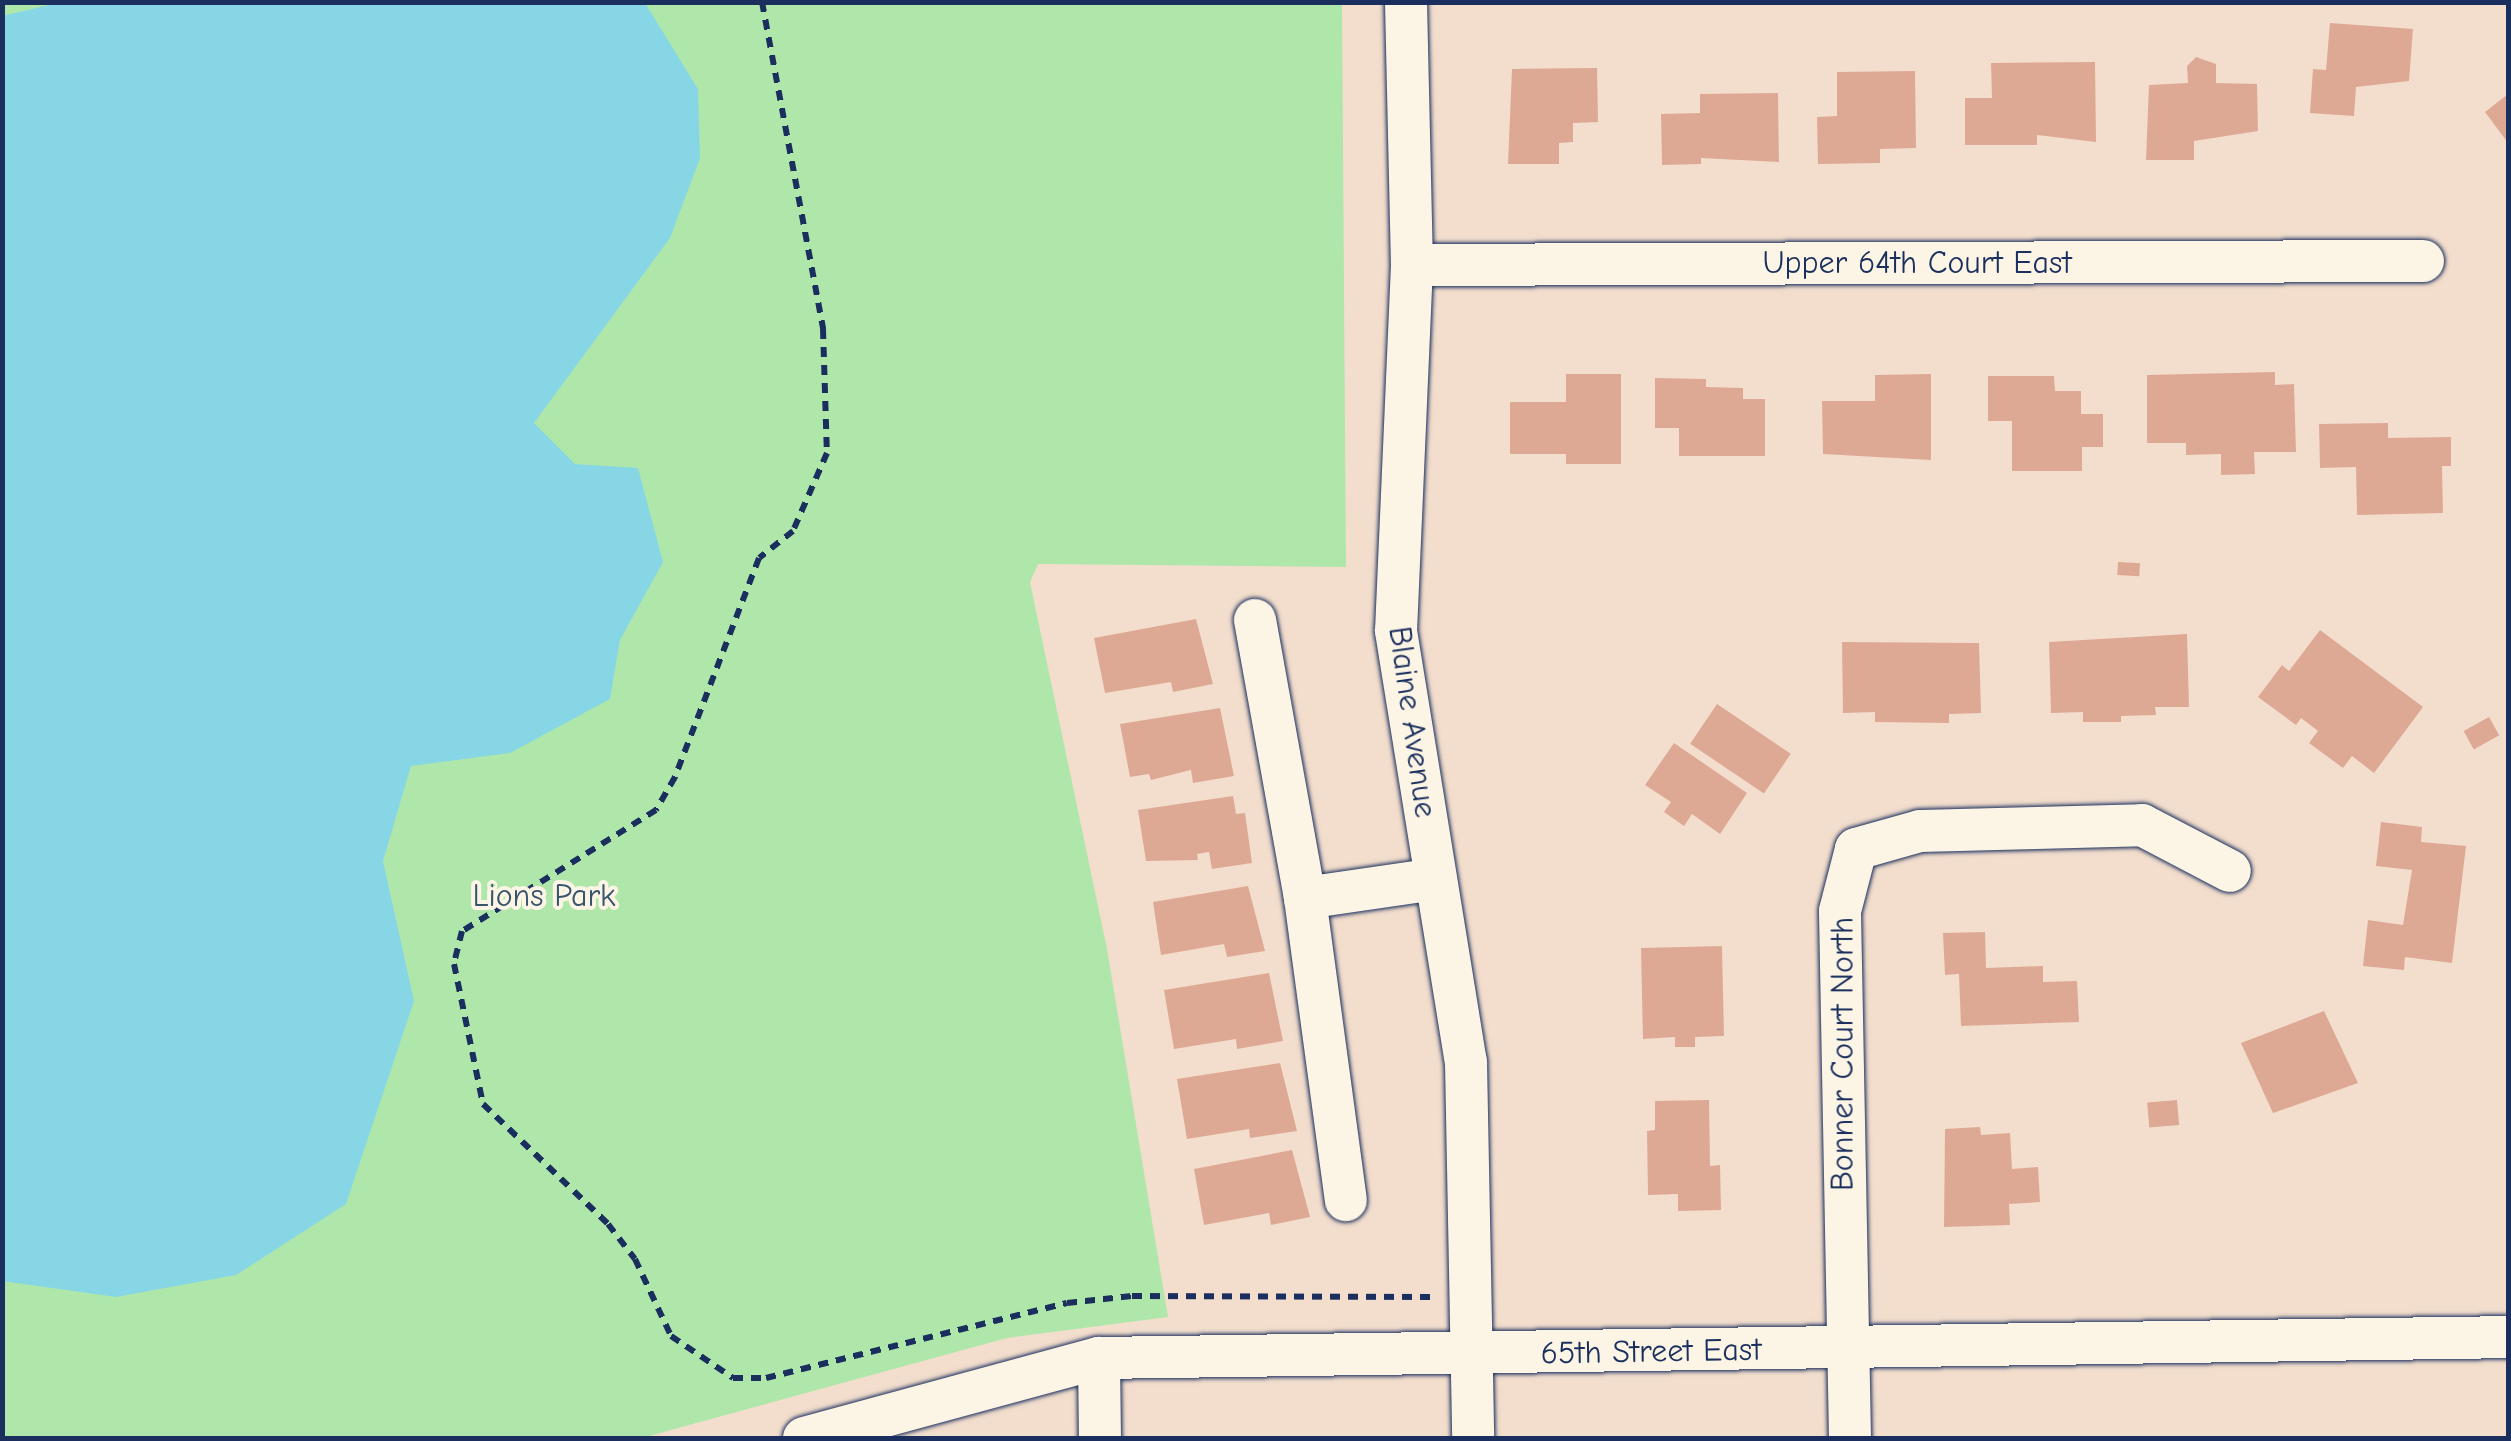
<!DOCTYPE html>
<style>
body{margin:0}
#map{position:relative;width:2511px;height:1441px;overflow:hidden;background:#f3decd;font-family:"Comic Neue",sans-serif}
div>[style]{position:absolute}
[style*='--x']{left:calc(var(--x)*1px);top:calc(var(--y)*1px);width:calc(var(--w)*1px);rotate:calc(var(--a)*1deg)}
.green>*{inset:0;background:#afe7aa}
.water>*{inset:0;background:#87d6e5}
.building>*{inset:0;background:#dea994;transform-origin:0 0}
.path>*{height:6px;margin-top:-3px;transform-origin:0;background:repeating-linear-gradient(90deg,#1b2f5e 0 10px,transparent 0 18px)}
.roads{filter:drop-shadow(0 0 2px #1b2f5e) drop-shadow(0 0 2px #1b2f5e)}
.minor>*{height:42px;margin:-21px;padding:0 21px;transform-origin:21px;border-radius:21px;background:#fcf5e5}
span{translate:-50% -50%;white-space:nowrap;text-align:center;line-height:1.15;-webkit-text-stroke:8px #fcf5e5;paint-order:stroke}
.street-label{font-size:32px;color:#1b2f5e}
.park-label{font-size:32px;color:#39546d}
.frame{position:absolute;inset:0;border:5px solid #1b2f5e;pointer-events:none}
</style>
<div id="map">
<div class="green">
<div style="clip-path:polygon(3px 3px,1342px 3px,1346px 567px,1038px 564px,1030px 582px,1107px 949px,1168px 1317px,1007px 1338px,642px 1438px,3px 1438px)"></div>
</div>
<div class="water">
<div style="clip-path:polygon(58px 3px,645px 3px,698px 89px,700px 158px,670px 238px,534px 423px,575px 464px,638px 468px,663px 562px,620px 640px,610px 699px,510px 753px,411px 766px,383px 861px,414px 1001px,346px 1204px,236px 1275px,116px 1297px,2px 1281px,2px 16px)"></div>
</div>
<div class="building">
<div style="clip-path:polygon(2330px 23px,2413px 29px,2409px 81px,2356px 87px,2354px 116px,2310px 113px,2313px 69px,2326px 70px)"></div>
<div style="clip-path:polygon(2196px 57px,2216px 64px,2216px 83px,2257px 84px,2258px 131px,2194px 141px,2194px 160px,2146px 160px,2149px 85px,2188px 83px,2187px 66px)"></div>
<div style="clip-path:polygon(2095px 62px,2096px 142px,2037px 135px,2037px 145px,1965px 145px,1965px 98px,1992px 98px,1991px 63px)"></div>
<div style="clip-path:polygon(1597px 68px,1598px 122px,1573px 123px,1573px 142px,1559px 143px,1559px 164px,1508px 164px,1512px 69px)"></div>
<div style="clip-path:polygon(1915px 71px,1916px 148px,1880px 149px,1880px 163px,1818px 164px,1817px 117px,1837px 116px,1837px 72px)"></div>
<div style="clip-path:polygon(1778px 93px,1779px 162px,1701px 158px,1701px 164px,1662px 165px,1661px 114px,1700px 113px,1700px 94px)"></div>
<div style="clip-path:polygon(2508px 94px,2508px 143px,2485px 112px)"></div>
<div style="clip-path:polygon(2275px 372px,2275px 385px,2294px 384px,2296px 452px,2254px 452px,2255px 474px,2221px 475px,2221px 454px,2186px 455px,2186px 443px,2147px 443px,2147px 375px)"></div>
<div style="clip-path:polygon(1566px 374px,1621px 374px,1621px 464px,1566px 464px,1566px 454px,1510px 454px,1510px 402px,1566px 402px)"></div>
<div style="clip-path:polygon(1931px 374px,1931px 460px,1823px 454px,1822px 401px,1875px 401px,1875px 375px)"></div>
<div style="clip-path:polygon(1988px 376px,2054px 376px,2055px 391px,2081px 391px,2081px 414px,2103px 414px,2103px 447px,2082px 447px,2082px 471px,2012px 471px,2012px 421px,1988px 421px)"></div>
<div style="clip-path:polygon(1655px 378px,1706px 379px,1706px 387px,1743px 388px,1743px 399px,1765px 399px,1765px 456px,1679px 456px,1679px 428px,1655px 428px)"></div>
<div style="clip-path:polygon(2388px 423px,2388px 438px,2451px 437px,2451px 466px,2442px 466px,2443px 513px,2357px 515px,2356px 467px,2320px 468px,2319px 424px)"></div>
<div style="left:2118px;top:562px;width:22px;height:13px;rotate:3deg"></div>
<div style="clip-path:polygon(1196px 619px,1213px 684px,1173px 692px,1171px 682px,1105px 693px,1094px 638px)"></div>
<div style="clip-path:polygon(2320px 630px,2423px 707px,2374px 773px,2352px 756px,2343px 768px,2309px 743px,2318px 731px,2301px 718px,2296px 725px,2258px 697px,2282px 665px,2289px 671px)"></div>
<div style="clip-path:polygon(2187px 634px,2189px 707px,2155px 707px,2156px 715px,2121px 716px,2121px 722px,2083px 722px,2083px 712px,2051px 713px,2049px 642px)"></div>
<div style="clip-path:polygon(1842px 642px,1979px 643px,1981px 713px,1949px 714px,1949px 723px,1875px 722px,1875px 712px,1843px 713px)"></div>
<div style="left:1717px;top:704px;width:89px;height:48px;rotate:34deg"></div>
<div style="clip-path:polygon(1220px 708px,1234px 776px,1193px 783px,1191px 770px,1151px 780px,1149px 774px,1130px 777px,1120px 724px)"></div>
<div style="left:2489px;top:717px;width:21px;height:29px;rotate:61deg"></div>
<div style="clip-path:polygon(1674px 743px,1747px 793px,1720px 834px,1692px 814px,1684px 826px,1664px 812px,1671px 802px,1645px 785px)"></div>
<div style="clip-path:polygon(1233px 796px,1236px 814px,1245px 813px,1252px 863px,1212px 869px,1209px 852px,1197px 854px,1198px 860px,1146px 861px,1138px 810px)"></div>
<div style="clip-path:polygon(2381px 822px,2422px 827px,2421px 842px,2466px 846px,2452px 963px,2405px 957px,2404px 970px,2363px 966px,2368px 920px,2403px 925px,2412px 870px,2376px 866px)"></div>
<div style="clip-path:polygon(1248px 886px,1265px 951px,1227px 957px,1224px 944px,1161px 955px,1153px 902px)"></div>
<div style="clip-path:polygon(1985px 932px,1986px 968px,2043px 966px,2043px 982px,2077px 981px,2079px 1022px,1961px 1026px,1959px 974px,1945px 975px,1943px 933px)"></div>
<div style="clip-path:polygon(1722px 946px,1724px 1036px,1695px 1037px,1695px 1047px,1675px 1047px,1675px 1037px,1643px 1039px,1641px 948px)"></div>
<div style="clip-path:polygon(1269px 973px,1283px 1041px,1237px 1049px,1236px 1039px,1174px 1049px,1164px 990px)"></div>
<div style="clip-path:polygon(2324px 1011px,2358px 1083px,2273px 1113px,2241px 1043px)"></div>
<div style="clip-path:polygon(1280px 1063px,1297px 1131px,1250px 1138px,1249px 1129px,1187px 1139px,1177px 1079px)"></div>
<div style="clip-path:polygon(1709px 1100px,1710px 1166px,1720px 1165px,1721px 1210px,1678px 1211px,1678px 1194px,1648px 1195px,1647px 1131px,1655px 1130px,1655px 1101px)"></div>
<div style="left:2177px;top:1100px;width:25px;height:30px;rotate:85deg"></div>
<div style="clip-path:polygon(1980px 1127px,1981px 1135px,2010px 1133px,2012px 1169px,2038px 1167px,2040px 1202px,2009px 1204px,2010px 1225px,1944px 1227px,1945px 1129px)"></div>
<div style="clip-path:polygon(1292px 1150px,1310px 1217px,1271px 1225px,1269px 1213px,1204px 1225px,1194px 1169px)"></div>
</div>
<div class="path">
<div style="--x:762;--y:2;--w:333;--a:79.4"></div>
<div style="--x:823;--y:329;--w:124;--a:88.2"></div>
<div style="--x:827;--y:453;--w:85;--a:113.6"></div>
<div style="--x:793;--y:531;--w:43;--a:141.5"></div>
<div style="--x:759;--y:558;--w:235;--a:111"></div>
<div style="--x:675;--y:777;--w:38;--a:120"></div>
<div style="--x:656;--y:810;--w:229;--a:148"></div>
<div style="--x:462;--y:931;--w:34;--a:104"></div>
<div style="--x:454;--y:964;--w:143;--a:78.3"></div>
<div style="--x:483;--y:1104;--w:173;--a:43.8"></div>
<div style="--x:608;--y:1224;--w:44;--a:52.4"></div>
<div style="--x:635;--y:1259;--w:85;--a:64.9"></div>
<div style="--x:671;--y:1336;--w:75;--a:34.1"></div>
<div style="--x:733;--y:1378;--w:33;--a:0"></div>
<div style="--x:766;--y:1378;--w:310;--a:-14"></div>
<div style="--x:1067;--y:1303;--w:65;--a:-6.1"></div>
<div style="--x:1132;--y:1296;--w:302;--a:0.2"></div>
</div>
<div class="roads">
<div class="minor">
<div style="--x:1406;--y:2;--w:263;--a:88.7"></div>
<div style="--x:1412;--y:265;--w:366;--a:92.5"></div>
<div style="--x:1396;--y:631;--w:437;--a:80.8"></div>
<div style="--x:1466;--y:1062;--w:376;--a:88.9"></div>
<div style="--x:1412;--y:265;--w:1011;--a:-0.23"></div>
<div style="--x:1255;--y:620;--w:282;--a:79.8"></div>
<div style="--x:1305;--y:898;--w:132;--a:-8.3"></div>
<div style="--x:1305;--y:898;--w:305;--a:82.3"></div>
<div style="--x:1099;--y:1358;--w:80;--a:89.3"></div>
<div style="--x:804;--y:1438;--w:306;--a:-15.2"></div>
<div style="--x:1099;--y:1358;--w:1409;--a:-0.85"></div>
<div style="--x:1850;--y:1438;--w:527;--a:-91.09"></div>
<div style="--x:1840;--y:911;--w:64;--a:-75.5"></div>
<div style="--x:1856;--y:849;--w:66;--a:-15.7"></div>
<div style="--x:1920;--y:831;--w:222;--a:-1.5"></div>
<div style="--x:2142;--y:825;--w:99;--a:27.6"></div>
</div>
</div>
<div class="street-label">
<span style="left:1917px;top:263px">Upper 64th Court East</span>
<span style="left:1412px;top:722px;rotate:82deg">Blaine Avenue</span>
<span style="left:1843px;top:1054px;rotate:-90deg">Bonner Court North</span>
<span style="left:1651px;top:1352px;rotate:-1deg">65th Street East</span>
</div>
<div class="park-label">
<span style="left:544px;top:896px">Lions Park</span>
</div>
<div class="frame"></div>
</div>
